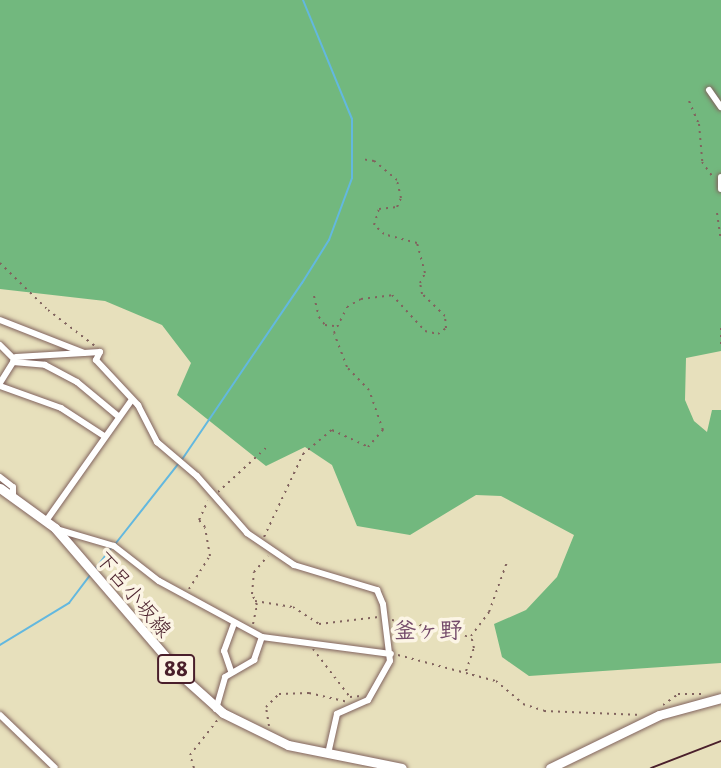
<!DOCTYPE html>
<meta charset="utf-8">
<style>
body{margin:0}
#map{position:relative;width:721px;height:768px;overflow:hidden;background:#e7e0bc;font-family:"Playpen Sans","Klee One",sans-serif}
div>[style]{position:absolute}
[style*='--x']{left:calc(var(--x)*1px);top:calc(var(--y)*1px);width:calc(var(--w)*1px);rotate:calc(var(--a)*1deg)}
.forest>*{inset:0;background:#72b87e}
.stream>*{height:2px;margin:-1px;padding:0 1px;transform-origin:1px;border-radius:1px;background:#63b8df}
.path>*{height:2px;margin-top:-1px;transform-origin:0;background:repeating-linear-gradient(90deg,#81635e 0 2px,transparent 0 7px)}
.roads{filter:drop-shadow(0 0 2px #81635e) drop-shadow(0 0 2px #81635e)}
.street>*{height:6px;margin:-3px;padding:0 3px;transform-origin:3px;border-radius:3px;background:#fff}
.primary>*{height:9px;margin:-4.5px;padding:0 4.5px;transform-origin:4.5px;border-radius:4.5px;background:#fff}
.rail>*{height:2px;margin:-1px;padding:0 1px;transform-origin:1px;border-radius:1px;background:#4a1f2b}
span{translate:-50% -50%;white-space:nowrap;text-align:center;line-height:1.15;-webkit-text-stroke:7px #fcf5e5;paint-order:stroke}
.shield-label span{padding:2px 5px;background:#fcf5e5;border:2px solid;border-radius:5px;-webkit-text-stroke-width:0}
.shield-label{font-size:19px;color:#4a1f2b;font-weight:700}
.street-label{font-size:21px;color:#4a1f2b}
.neighbourhood-label{font-size:23px;color:#744a6a;font-weight:700}
</style>
<div id="map">
<div class="forest">
<div style="clip-path:polygon(0 0,721px 0,721px 351px,686px 358px,685px 400px,694px 421px,707px 432px,712px 410px,721px 410px,721px 663px,529px 676px,502px 657px,494px 624px,526px 610px,557px 577px,574px 535px,501px 496px,476px 495px,410px 535px,357px 526px,332px 465px,305px 447px,266px 466px,177px 395px,191px 363px,162px 325px,105px 301px,0 289px)"></div>
</div>
<div class="stream">
<div style="--x:116;--y:543;--w:108;--a:-51.8"></div>
<div style="--x:183;--y:458;--w:212;--a:-55.8"></div>
<div style="--x:302;--y:283;--w:51;--a:-57.9"></div>
<div style="--x:329;--y:240;--w:66;--a:-69.6"></div>
<div style="--x:352;--y:178;--w:59;--a:-90"></div>
<div style="--x:352;--y:119;--w:129;--a:-112.4"></div>
<div style="--x:96;--y:568;--w:26;--a:-53"></div>
<div style="--x:0;--y:645;--w:81;--a:-31.3"></div>
<div style="--x:69;--y:603;--w:35;--a:-53"></div>
</div>
<div class="path">
<div style="--x:689;--y:101;--w:25;--a:67"></div>
<div style="--x:699;--y:124;--w:38;--a:85"></div>
<div style="--x:702;--y:162;--w:19;--a:54"></div>
<div style="--x:717;--y:213;--w:28;--a:82"></div>
<div style="--x:0;--y:263;--w:67;--a:44.4"></div>
<div style="--x:48;--y:310;--w:59;--a:37.5"></div>
<div style="--x:314;--y:296;--w:22;--a:77"></div>
<div style="--x:319;--y:317;--w:10;--a:53"></div>
<div style="--x:325;--y:325;--w:9;--a:6"></div>
<div style="--x:721;--y:328;--w:17;--a:90"></div>
<div style="--x:218;--y:492;--w:68;--a:-42.6"></div>
<div style="--x:264;--y:537;--w:92;--a:-64.8"></div>
<div style="--x:303;--y:454;--w:38;--a:-40"></div>
<div style="--x:332;--y:430;--w:40;--a:25"></div>
<div style="--x:368;--y:447;--w:23;--a:-49"></div>
<div style="--x:383;--y:430;--w:42;--a:-109.3"></div>
<div style="--x:369;--y:390;--w:32;--a:-134"></div>
<div style="--x:347;--y:367;--w:36;--a:-111"></div>
<div style="--x:334;--y:333;--w:29;--a:-63"></div>
<div style="--x:347;--y:307;--w:16;--a:-30"></div>
<div style="--x:361;--y:299;--w:31;--a:-7"></div>
<div style="--x:392;--y:295;--w:49;--a:47.5"></div>
<div style="--x:425;--y:331;--w:13;--a:13"></div>
<div style="--x:438;--y:334;--w:10;--a:-37"></div>
<div style="--x:446;--y:328;--w:12;--a:-95"></div>
<div style="--x:445;--y:316;--w:32;--a:-136"></div>
<div style="--x:422;--y:294;--w:11;--a:-100"></div>
<div style="--x:420;--y:283;--w:11;--a:-63"></div>
<div style="--x:425;--y:273;--w:31;--a:-105"></div>
<div style="--x:417;--y:243;--w:34;--a:-165"></div>
<div style="--x:384;--y:234;--w:13;--a:-138"></div>
<div style="--x:374;--y:225;--w:17;--a:-73"></div>
<div style="--x:379;--y:209;--w:18;--a:-6"></div>
<div style="--x:397;--y:207;--w:10;--a:-66"></div>
<div style="--x:401;--y:198;--w:18;--a:-103"></div>
<div style="--x:397;--y:180;--w:30;--a:-140"></div>
<div style="--x:374;--y:161;--w:12;--a:-171"></div>
<div style="--x:189;--y:589;--w:39;--a:-58"></div>
<div style="--x:210;--y:556;--w:29;--a:-100"></div>
<div style="--x:205;--y:527;--w:9;--a:-131"></div>
<div style="--x:199;--y:520;--w:21;--a:-65"></div>
<div style="--x:255;--y:601;--w:38;--a:9"></div>
<div style="--x:293;--y:607;--w:31;--a:33"></div>
<div style="--x:319;--y:624;--w:60;--a:-6.7"></div>
<div style="--x:392;--y:620;--w:68;--a:10.2"></div>
<div style="--x:459;--y:632;--w:14;--a:30"></div>
<div style="--x:253;--y:624;--w:19;--a:-78"></div>
<div style="--x:257;--y:605;--w:12;--a:-114"></div>
<div style="--x:252;--y:594;--w:22;--a:-85"></div>
<div style="--x:254;--y:572;--w:21;--a:-49"></div>
<div style="--x:313;--y:649;--w:61;--a:52.4"></div>
<div style="--x:350;--y:697;--w:11;--a:-5"></div>
<div style="--x:398;--y:655;--w:101;--a:14.9"></div>
<div style="--x:496;--y:681;--w:35;--a:40"></div>
<div style="--x:523;--y:704;--w:22;--a:18"></div>
<div style="--x:544;--y:711;--w:98;--a:2.3"></div>
<div style="--x:466;--y:671;--w:24;--a:-71"></div>
<div style="--x:474;--y:648;--w:12;--a:-104"></div>
<div style="--x:471;--y:636;--w:30;--a:-53"></div>
<div style="--x:489;--y:612;--w:53;--a:-70.2"></div>
<div style="--x:663;--y:705;--w:19;--a:-36"></div>
<div style="--x:678;--y:694;--w:28;--a:0"></div>
<div style="--x:269;--y:726;--w:19;--a:-99"></div>
<div style="--x:266;--y:707;--w:18;--a:-45"></div>
<div style="--x:279;--y:694;--w:30;--a:-2"></div>
<div style="--x:309;--y:693;--w:40;--a:13"></div>
<div style="--x:194;--y:768;--w:14;--a:-107"></div>
<div style="--x:190;--y:755;--w:47;--a:-51.9"></div>
</div>
<div class="roads">
<div class="street">
<div style="--x:709;--y:90;--w:21;--a:55"></div>
<div style="--x:721;--y:177;--w:12;--a:90"></div>
<div style="--x:0;--y:320;--w:90;--a:21.4"></div>
<div style="--x:84;--y:353;--w:16;--a:-4"></div>
<div style="--x:100;--y:352;--w:9;--a:117"></div>
<div style="--x:96;--y:360;--w:62;--a:47"></div>
<div style="--x:138;--y:405;--w:42;--a:62.8"></div>
<div style="--x:157;--y:442;--w:52;--a:40.4"></div>
<div style="--x:197;--y:476;--w:76;--a:48.7"></div>
<div style="--x:247;--y:533;--w:57;--a:34.2"></div>
<div style="--x:294;--y:565;--w:87;--a:16.8"></div>
<div style="--x:377;--y:590;--w:15;--a:67"></div>
<div style="--x:383;--y:604;--w:57;--a:83"></div>
<div style="--x:390;--y:661;--w:45;--a:119.4"></div>
<div style="--x:368;--y:700;--w:34;--a:156"></div>
<div style="--x:337;--y:714;--w:41;--a:102.7"></div>
<div style="--x:0;--y:345;--w:20;--a:45"></div>
<div style="--x:16;--y:357;--w:68;--a:-3.4"></div>
<div style="--x:0;--y:383;--w:25;--a:-58"></div>
<div style="--x:13;--y:362;--w:32;--a:5"></div>
<div style="--x:45;--y:365;--w:36;--a:28"></div>
<div style="--x:77;--y:382;--w:53;--a:39.7"></div>
<div style="--x:0;--y:386;--w:65;--a:19.8"></div>
<div style="--x:61;--y:408;--w:51;--a:33.1"></div>
<div style="--x:0;--y:477;--w:16;--a:38"></div>
<div style="--x:13;--y:487;--w:8;--a:90"></div>
<div style="--x:46;--y:521;--w:147;--a:-54.7"></div>
<div style="--x:56;--y:529;--w:60;--a:16.3"></div>
<div style="--x:114;--y:546;--w:57;--a:37.9"></div>
<div style="--x:159;--y:581;--w:117;--a:28.5"></div>
<div style="--x:262;--y:637;--w:130;--a:7.5"></div>
<div style="--x:231;--y:671;--w:21;--a:-109"></div>
<div style="--x:224;--y:651;--w:29;--a:-70"></div>
<div style="--x:216;--y:709;--w:33;--a:-74"></div>
<div style="--x:225;--y:677;--w:34;--a:-30"></div>
<div style="--x:254;--y:660;--w:24;--a:-71"></div>
<div style="--x:0;--y:715;--w:76;--a:43.9"></div>
</div>
<div class="primary">
<div style="--x:0;--y:488;--w:68;--a:36"></div>
<div style="--x:55;--y:528;--w:198;--a:49.3"></div>
<div style="--x:184;--y:678;--w:52;--a:41.9"></div>
<div style="--x:223;--y:713;--w:72;--a:26.2"></div>
<div style="--x:288;--y:745;--w:116;--a:11.4"></div>
<div style="--x:550;--y:768;--w:121;--a:-25.9"></div>
<div style="--x:659;--y:715;--w:64;--a:-15.3"></div>
</div>
</div>
<div class="rail">
<div style="--x:651;--y:768;--w:75;--a:-21.1"></div>
</div>
<div class="shield-label">
<span style="left:176px;top:669px">88</span>
</div>
<div class="street-label">
<span style="left:135px;top:593px;rotate:50deg">下呂小坂線</span>
</div>
<div class="neighbourhood-label">
<span style="left:428px;top:629px">釜ヶ野</span>
</div>
</div>
